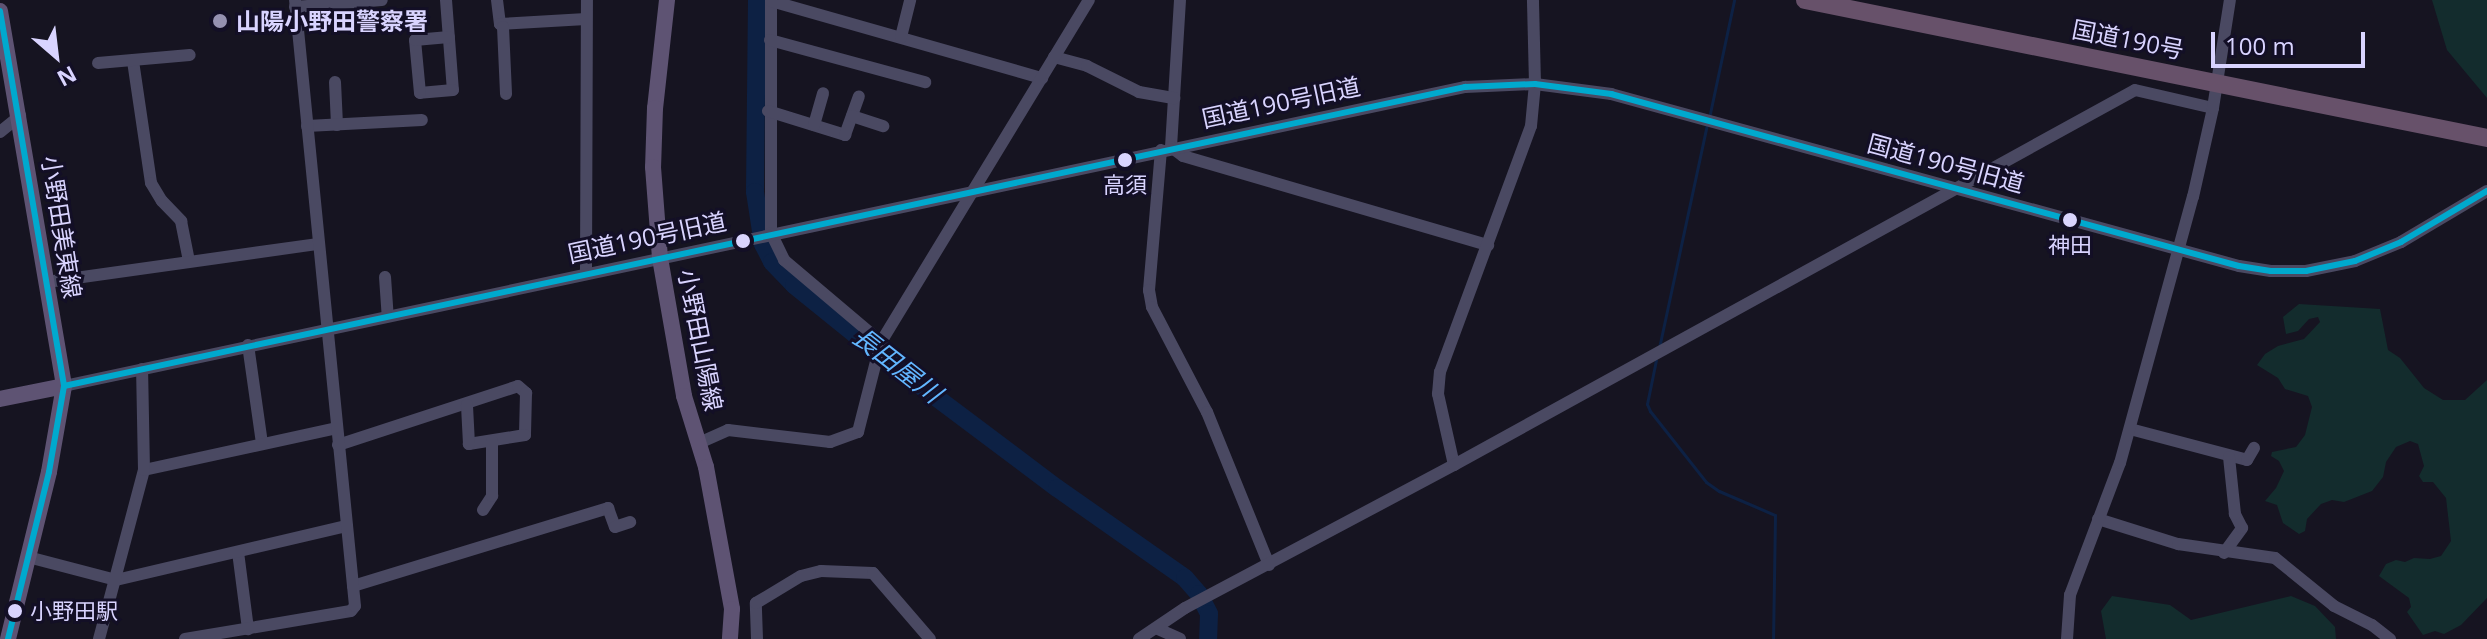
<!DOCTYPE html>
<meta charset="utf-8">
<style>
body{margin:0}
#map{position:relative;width:2487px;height:639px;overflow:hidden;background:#161421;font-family:"Open Sans","Noto Sans JP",sans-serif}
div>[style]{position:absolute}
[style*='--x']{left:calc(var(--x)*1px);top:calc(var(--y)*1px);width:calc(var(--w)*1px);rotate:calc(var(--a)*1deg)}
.green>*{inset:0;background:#132c2d}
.stream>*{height:3px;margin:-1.5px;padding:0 1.5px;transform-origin:1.5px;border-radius:1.5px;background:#0d2144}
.river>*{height:18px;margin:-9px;padding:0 9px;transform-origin:9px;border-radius:9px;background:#0d2144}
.minor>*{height:12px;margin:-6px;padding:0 6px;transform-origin:6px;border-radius:6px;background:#4a4962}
.major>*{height:16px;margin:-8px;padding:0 8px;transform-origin:8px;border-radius:8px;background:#5e5373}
.highway>*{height:18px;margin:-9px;padding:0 9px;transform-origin:9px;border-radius:9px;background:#67516a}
.bus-1>*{height:6px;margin:-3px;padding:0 3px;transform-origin:3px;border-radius:3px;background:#00a9ce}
.dots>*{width:22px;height:22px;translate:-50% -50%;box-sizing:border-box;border:4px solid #130f26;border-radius:50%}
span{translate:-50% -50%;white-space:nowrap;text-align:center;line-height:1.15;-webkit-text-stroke:6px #130f26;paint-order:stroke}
.bus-label{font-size:22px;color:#d9d4ff}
.left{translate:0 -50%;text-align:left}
.poi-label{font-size:24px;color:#d9d4ff;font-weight:700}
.street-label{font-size:24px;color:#d9d4ff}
.water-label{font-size:26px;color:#62b6ff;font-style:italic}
.north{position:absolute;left:16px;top:16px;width:80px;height:80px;-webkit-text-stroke:6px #130f26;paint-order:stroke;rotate:152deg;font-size:22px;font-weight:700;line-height:32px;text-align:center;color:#d9d4ff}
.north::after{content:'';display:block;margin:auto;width:28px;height:36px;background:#d9d4ff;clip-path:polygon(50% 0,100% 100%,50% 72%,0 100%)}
.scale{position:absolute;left:2211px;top:32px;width:154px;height:36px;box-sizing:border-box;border:4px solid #d9d4ff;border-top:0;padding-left:10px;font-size:24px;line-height:28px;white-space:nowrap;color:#d9d4ff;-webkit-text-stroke:6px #130f26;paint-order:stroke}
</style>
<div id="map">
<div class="green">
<div style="clip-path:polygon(2432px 0,2487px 0,2487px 98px,2447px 50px)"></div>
<div style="clip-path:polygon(2299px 304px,2380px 309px,2388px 350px,2400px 358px,2424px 388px,2443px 400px,2465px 400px,2487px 380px,2487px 598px,2461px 625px,2444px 634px,2435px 631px,2423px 635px,2407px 612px,2411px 607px,2409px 598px,2379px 576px,2386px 564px,2396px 560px,2405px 562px,2414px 558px,2430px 559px,2441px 556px,2451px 541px,2446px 498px,2433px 482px,2423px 482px,2419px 476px,2424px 466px,2418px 444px,2410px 441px,2396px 447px,2386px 462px,2383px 477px,2372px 491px,2344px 502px,2332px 500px,2321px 504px,2307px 519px,2305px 531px,2299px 534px,2283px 523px,2277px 505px,2265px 501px,2276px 488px,2284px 471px,2279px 461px,2271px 456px,2272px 452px,2296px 447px,2305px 435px,2312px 407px,2308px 396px,2285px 389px,2278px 378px,2257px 365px,2265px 354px,2278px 346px,2304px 339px,2320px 322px,2318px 317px,2309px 319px,2298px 331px,2286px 334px,2283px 317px)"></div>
<div style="clip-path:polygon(2112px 596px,2170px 605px,2191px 620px,2291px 596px,2315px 606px,2335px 627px,2336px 639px,2106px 639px,2101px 611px)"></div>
</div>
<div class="stream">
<div style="--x:1709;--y:118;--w:121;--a:-78"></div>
<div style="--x:1659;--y:348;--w:228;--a:-77.9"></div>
<div style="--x:1656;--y:360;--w:45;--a:101.6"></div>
<div style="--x:1647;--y:404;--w:8;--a:67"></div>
<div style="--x:1650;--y:411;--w:90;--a:51.7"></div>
<div style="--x:1706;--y:482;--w:16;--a:35"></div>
<div style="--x:1719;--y:491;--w:61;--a:23.2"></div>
<div style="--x:1775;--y:515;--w:124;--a:90.9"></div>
</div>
<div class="river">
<div style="--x:757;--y:0;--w:192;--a:90.6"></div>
<div style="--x:755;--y:192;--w:53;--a:81.3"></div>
<div style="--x:763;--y:244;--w:20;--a:63"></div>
<div style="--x:772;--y:262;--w:32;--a:46"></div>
<div style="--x:794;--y:285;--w:132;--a:38.9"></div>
<div style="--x:897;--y:368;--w:200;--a:36.9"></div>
<div style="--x:1057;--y:488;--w:156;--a:35.1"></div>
<div style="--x:1185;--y:578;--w:21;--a:49"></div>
<div style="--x:1199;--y:594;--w:22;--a:63"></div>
<div style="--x:1209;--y:614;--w:25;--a:92"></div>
</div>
<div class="minor">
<div style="--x:446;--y:0;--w:90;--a:85.6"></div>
<div style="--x:453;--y:90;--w:33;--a:175"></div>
<div style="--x:420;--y:93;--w:53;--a:-95.4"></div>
<div style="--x:415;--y:40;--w:34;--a:-5"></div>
<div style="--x:497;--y:0;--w:24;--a:83"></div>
<div style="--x:500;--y:24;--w:86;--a:-3.3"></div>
<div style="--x:771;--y:0;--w:233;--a:90"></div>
<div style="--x:771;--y:233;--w:30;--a:64"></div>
<div style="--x:784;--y:260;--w:127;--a:40.2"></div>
<div style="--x:1180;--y:0;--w:147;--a:93.5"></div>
<div style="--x:1171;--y:147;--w:15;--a:37"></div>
<div style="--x:1183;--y:156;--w:318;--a:16.3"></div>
<div style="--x:771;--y:1;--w:282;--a:15.9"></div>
<div style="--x:295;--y:7;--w:87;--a:-4.6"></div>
<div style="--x:500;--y:24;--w:4;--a:45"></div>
<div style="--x:503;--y:27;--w:67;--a:87.4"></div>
<div style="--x:901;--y:37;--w:38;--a:-76"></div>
<div style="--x:770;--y:40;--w:161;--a:15.2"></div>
<div style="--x:1054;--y:57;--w:34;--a:15"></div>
<div style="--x:1087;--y:66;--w:58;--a:26.6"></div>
<div style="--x:1139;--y:92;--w:36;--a:10"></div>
<div style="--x:133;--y:61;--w:123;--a:81.6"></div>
<div style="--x:151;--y:183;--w:21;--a:59"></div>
<div style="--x:162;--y:201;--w:28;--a:46"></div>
<div style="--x:181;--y:221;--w:41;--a:78.7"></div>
<div style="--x:98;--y:63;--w:92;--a:-5"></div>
<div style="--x:335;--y:82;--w:43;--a:87.3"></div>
<div style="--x:768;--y:111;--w:81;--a:17.3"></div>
<div style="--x:845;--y:135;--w:41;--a:-70.3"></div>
<div style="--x:852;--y:116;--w:33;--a:18"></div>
<div style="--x:814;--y:125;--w:33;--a:-74"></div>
<div style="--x:307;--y:126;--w:115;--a:-3"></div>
<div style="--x:0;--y:132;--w:26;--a:-39"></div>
<div style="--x:1161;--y:150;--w:141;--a:94.9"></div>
<div style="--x:1149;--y:290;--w:17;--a:80"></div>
<div style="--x:1152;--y:307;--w:119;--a:62.4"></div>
<div style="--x:1207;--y:412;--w:165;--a:67.9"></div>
<div style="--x:586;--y:272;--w:272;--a:-89.8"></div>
<div style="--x:385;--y:277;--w:39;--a:86"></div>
<div style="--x:47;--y:282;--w:274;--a:-8"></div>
<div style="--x:248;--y:345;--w:99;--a:81.9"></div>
<div style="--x:64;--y:386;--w:1433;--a:-12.05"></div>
<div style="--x:1465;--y:87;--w:70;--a:-2.5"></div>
<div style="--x:1535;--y:84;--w:77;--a:7.5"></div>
<div style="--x:1611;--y:94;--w:651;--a:15.32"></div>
<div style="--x:2239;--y:266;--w:32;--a:9"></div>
<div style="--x:2271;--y:271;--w:35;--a:0"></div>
<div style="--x:2306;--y:271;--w:50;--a:-11.5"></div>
<div style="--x:2355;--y:261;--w:50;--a:-22.4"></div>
<div style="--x:2401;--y:242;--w:100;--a:-30.7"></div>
<div style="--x:2130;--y:429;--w:121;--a:14.8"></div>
<div style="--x:2247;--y:460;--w:14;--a:-60"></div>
<div style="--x:699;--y:443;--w:32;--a:-24"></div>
<div style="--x:728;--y:430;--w:103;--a:6.7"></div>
<div style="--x:830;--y:442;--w:30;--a:-20"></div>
<div style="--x:858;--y:432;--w:93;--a:-75.7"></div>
<div style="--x:881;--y:342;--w:400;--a:-58.7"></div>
<div style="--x:338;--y:445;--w:189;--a:-18.1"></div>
<div style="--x:518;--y:386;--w:11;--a:41"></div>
<div style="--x:526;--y:393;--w:42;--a:91.4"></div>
<div style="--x:525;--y:435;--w:57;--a:170.9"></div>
<div style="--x:469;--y:444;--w:39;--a:-93"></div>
<div style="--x:1454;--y:465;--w:73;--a:-102.7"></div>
<div style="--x:1438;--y:394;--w:22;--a:-85"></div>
<div style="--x:1440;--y:372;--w:262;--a:-69.7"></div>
<div style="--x:1531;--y:126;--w:42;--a:-84.6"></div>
<div style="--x:1535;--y:84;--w:84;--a:-91.4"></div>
<div style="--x:144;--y:470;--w:197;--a:-12.3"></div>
<div style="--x:483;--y:510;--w:17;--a:-57"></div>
<div style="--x:492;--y:496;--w:55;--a:-90"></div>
<div style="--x:2098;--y:519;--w:84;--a:17.4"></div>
<div style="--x:2178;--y:544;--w:98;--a:8.2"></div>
<div style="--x:2275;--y:558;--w:76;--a:39.1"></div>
<div style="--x:2334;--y:606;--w:42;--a:26.6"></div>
<div style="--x:2372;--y:625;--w:23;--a:38"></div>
<div style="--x:238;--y:552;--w:78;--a:82.6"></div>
<div style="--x:2224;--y:553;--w:31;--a:-54"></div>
<div style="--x:2242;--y:528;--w:16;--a:-117"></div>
<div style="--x:2235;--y:514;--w:57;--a:-96"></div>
<div style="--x:28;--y:557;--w:91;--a:14.6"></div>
<div style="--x:116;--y:580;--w:237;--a:-13.2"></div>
<div style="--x:353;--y:586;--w:267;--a:-17"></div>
<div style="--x:608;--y:508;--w:20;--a:70"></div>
<div style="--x:615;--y:527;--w:16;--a:-18"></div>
<div style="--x:1158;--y:629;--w:24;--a:24"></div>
<div style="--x:99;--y:639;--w:175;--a:-75.1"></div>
<div style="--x:144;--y:470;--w:101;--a:-91.1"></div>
<div style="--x:185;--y:639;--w:168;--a:-9.6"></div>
<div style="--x:351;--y:611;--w:6;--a:-51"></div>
<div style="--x:355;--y:606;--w:609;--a:-95.65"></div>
<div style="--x:757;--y:639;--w:36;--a:-92"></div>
<div style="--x:756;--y:603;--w:52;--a:-31"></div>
<div style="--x:801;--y:576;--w:21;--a:-14"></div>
<div style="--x:821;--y:571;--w:52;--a:2.2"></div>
<div style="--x:873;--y:573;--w:87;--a:49.2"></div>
<div style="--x:1139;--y:639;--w:55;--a:-34"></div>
<div style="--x:1185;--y:608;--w:305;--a:-28"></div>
<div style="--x:1454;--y:465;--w:777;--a:-28.84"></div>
<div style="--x:2135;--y:90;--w:80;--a:13"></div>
<div style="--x:2067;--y:639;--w:44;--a:-86.1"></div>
<div style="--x:2070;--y:595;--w:141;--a:-69.3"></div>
<div style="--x:2120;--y:463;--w:276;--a:-74.7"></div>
<div style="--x:2193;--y:197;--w:91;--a:-77.3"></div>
<div style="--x:2213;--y:108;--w:109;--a:-81.1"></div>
</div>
<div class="major">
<div style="--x:667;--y:0;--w:109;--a:96.3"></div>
<div style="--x:655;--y:108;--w:59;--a:91.9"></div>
<div style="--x:653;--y:167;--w:91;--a:85.6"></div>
<div style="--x:660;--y:258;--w:140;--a:80.1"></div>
<div style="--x:684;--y:396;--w:74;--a:72.8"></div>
<div style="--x:706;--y:467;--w:144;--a:79.6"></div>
<div style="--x:732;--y:609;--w:30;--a:94"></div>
<div style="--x:0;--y:11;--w:380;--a:80.3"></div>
<div style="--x:64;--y:386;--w:87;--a:99.9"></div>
<div style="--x:49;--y:472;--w:172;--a:103.8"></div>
<div style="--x:0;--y:399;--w:65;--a:-11.5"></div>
</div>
<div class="highway">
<div style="--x:1805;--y:0;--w:696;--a:11.44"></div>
</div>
<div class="bus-1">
<div style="--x:0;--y:11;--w:380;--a:80.3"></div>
<div style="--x:64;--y:386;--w:87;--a:99.9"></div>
<div style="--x:49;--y:472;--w:172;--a:103.8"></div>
<div style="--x:64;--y:386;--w:1433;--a:-12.05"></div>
<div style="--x:1465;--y:87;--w:70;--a:-2.5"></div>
<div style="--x:1535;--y:84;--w:77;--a:7.5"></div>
<div style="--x:1611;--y:94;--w:651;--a:15.32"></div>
<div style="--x:2239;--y:266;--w:32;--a:9"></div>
<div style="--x:2271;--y:271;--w:35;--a:0"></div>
<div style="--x:2306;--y:271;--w:50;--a:-11.5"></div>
<div style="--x:2355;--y:261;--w:50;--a:-22.4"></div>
<div style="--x:2401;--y:242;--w:100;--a:-30.7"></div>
</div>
<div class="dots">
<div style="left:220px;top:21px;background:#9591b1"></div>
<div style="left:1125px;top:160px;background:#d9d4ff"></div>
<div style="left:2070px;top:220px;background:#d9d4ff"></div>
<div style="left:743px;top:241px;background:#d9d4ff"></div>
<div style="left:15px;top:611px;background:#d9d4ff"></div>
</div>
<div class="bus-label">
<span style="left:1125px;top:185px">高須</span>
<span style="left:2070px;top:245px">神田</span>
<span class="left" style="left:30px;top:611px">小野田駅</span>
</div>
<div class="poi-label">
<span class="left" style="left:236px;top:21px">山陽小野田警察署</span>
</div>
<div class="street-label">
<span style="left:2128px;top:39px;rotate:11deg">国道190号</span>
<span style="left:1281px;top:102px;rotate:-12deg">国道190号旧道</span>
<span style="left:1946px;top:163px;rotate:15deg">国道190号旧道</span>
<span style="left:62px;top:227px;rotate:81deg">小野田美東線</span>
<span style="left:647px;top:237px;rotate:-12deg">国道190号旧道</span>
<span style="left:701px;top:340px;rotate:79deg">小野田山陽線</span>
</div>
<div class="water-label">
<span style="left:897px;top:365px;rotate:38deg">長田屋川</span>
</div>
<div class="north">N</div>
<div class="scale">100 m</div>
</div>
